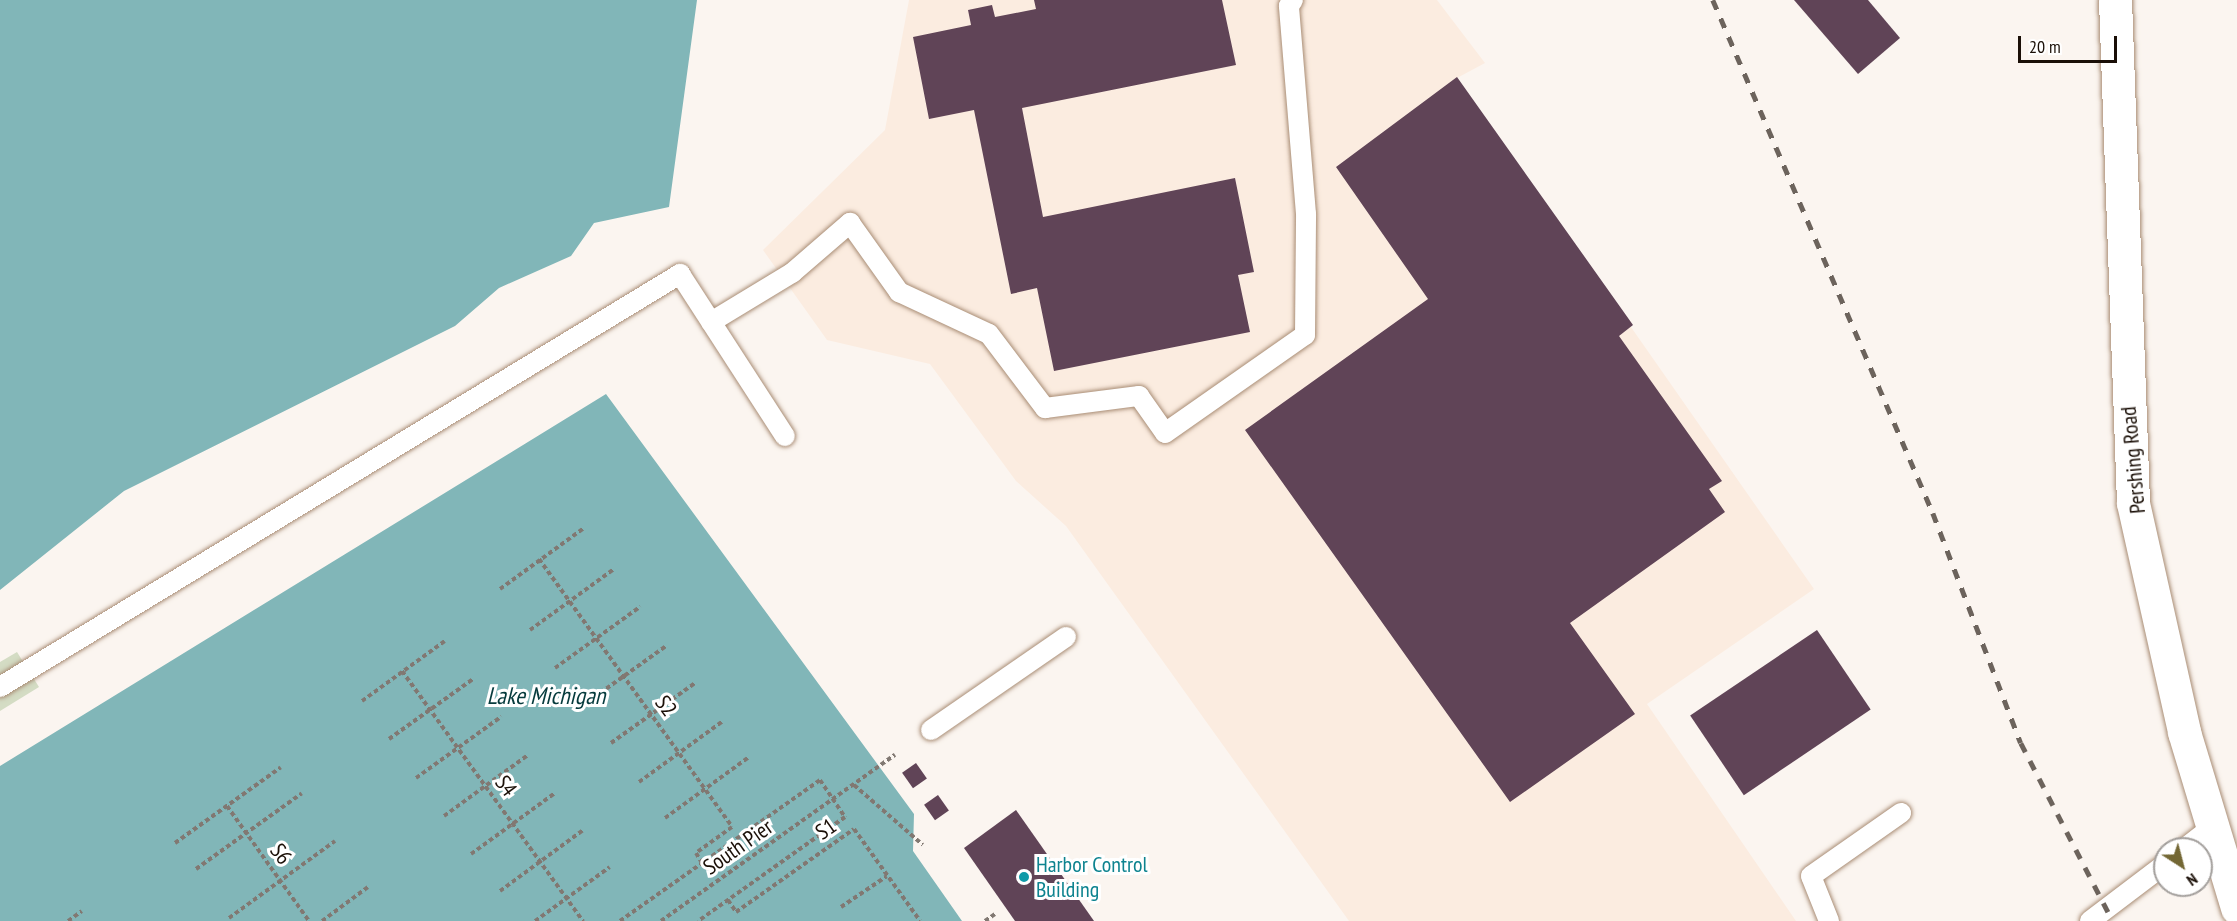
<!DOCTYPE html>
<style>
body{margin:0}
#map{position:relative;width:2237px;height:921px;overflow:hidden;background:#fbf5f0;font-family:"PT Sans Narrow",sans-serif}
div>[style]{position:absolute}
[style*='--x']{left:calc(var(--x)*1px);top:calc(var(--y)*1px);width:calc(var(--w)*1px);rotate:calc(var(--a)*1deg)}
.built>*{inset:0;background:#fbece0}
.green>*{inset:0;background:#d4dcc4}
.water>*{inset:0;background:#81b6b8}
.building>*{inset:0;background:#604457;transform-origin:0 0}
.path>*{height:4px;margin-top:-2px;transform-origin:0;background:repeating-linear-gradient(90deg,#817872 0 4.5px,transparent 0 7.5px)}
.roads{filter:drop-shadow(0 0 2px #a98d75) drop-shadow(0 0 2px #a98d75)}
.service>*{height:20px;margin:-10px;padding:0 10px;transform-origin:10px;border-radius:10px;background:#fff}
.tertiary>*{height:33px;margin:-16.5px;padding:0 16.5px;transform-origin:16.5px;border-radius:16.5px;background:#fff}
.rail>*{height:4.5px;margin-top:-2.25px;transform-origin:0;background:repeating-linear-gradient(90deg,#6c635c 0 10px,transparent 0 20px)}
.dots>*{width:16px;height:16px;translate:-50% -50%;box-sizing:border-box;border:3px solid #fff;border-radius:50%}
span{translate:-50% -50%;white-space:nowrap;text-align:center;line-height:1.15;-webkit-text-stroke:6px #fff;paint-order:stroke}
.street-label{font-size:22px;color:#1a0f07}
.culture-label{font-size:22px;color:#0d838f}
.left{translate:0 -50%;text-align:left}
.water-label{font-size:24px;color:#063b3d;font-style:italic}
.north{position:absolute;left:2153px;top:837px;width:60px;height:60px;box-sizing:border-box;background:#fff;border:2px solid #a39f9c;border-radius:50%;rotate:144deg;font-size:16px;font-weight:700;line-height:24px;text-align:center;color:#1a0f07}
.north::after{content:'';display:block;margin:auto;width:21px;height:27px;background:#736734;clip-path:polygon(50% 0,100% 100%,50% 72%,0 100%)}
.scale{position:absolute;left:2018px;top:36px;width:99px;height:27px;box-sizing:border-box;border:3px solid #1a0f07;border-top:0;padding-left:8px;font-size:18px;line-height:21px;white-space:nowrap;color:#1a0f07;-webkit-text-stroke:4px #fff;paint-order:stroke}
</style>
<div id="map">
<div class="built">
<div style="clip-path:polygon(909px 0,1437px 0,1485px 63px,1457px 78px,1814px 589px,1647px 704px,1796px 921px,1349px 921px,1066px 526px,1016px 481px,930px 364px,827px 340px,763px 250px,885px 130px)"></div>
</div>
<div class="green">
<div style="clip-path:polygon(17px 652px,39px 687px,0 711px,0 662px)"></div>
</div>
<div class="water">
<div style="clip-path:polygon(0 0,697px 0,669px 207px,594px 223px,571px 256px,499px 288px,455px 326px,124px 491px,0 590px)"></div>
<div style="clip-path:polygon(606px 394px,914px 814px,913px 851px,962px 921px,0 921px,0 766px)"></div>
</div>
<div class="building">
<div style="clip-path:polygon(1034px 0,1222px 0,1236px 65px,1022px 108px,1043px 217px,1235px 178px,1254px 272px,1238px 275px,1250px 332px,1054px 371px,1037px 288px,1011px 294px,974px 110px,929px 119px,913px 37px,971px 25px,968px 10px,992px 5px,995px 17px,1036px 9px)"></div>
<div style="clip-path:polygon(1794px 0,1868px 0,1900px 38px,1858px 74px)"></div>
<div style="clip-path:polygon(1457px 77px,1633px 325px,1619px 336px,1722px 481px,1709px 489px,1725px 512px,1570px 623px,1635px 714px,1510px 802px,1245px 430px,1428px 299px,1336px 167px)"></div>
<div style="left:1817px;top:630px;width:96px;height:153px;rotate:56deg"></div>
<div style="left:916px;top:763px;width:19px;height:17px;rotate:55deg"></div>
<div style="left:938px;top:795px;width:19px;height:17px;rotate:55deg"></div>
<div style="clip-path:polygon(1016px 810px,1094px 921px,1015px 921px,964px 848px)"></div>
</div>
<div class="path">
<div style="--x:539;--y:559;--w:330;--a:54.2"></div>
<div style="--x:732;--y:827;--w:44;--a:144.2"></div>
<div style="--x:696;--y:853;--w:12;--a:59"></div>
<div style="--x:500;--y:589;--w:104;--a:-36"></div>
<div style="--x:530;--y:630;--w:104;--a:-36"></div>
<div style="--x:555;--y:668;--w:105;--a:-35.7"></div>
<div style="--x:402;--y:671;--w:309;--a:54.1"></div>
<div style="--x:362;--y:701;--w:102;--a:-35.9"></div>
<div style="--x:582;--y:706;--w:103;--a:-35.5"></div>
<div style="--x:389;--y:739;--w:103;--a:-35.5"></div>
<div style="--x:611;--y:743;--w:103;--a:-35.5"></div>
<div style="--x:416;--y:778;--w:105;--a:-35.7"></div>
<div style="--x:639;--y:782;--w:104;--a:-36"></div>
<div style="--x:854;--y:785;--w:91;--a:41"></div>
<div style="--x:227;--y:806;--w:141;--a:54.5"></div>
<div style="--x:444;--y:816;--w:104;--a:-36"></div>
<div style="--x:665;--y:818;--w:104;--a:-36"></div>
<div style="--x:175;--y:843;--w:130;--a:-35.6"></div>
<div style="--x:471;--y:854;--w:104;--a:-36"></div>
<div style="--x:196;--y:869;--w:130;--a:-35.6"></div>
<div style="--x:500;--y:891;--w:103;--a:-36.3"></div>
<div style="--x:728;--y:900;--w:14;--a:56"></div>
<div style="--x:736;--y:912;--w:144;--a:-35.1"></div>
<div style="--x:854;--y:829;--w:113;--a:54.3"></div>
<div style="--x:841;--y:907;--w:55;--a:-34"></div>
<div style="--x:229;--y:918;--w:131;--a:-36"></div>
<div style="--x:68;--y:921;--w:17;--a:-36"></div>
<div style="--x:322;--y:921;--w:57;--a:-36.5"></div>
<div style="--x:535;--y:921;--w:92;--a:-35.8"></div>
<div style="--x:620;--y:921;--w:245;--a:-35.2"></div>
<div style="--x:820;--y:780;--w:45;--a:56"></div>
<div style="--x:845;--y:817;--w:180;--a:144.7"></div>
<div style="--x:661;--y:921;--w:287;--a:-35.4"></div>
<div style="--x:985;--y:921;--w:12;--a:-35"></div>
</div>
<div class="roads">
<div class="service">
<div style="--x:711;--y:322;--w:95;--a:-31.2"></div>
<div style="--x:792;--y:273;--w:77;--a:-40.8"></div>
<div style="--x:850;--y:223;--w:85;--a:54.6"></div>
<div style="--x:899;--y:292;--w:99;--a:25"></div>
<div style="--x:989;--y:334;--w:93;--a:52.9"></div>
<div style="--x:1045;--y:408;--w:95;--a:-7.3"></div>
<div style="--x:1139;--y:396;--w:45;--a:54.9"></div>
<div style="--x:1165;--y:433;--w:171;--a:-35"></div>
<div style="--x:1305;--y:335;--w:121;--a:-89.5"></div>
<div style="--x:1306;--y:214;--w:209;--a:-94.7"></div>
<div style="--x:1289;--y:6;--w:7;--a:-56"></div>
<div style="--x:0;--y:687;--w:796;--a:-31.27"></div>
<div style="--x:680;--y:274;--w:193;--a:57.1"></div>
<div style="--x:931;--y:730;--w:164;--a:-34.6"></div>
<div style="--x:2184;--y:849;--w:33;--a:-38"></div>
<div style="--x:1829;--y:921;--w:48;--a:-111.8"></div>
<div style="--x:1811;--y:876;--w:110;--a:-35"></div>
<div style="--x:2090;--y:921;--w:94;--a:-37.2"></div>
</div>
<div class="tertiary">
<div style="--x:2115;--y:0;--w:503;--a:87.95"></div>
<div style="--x:2133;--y:503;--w:235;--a:77.4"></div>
<div style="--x:2184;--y:732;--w:184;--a:73.2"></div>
</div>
</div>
<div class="rail">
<div style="--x:1713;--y:0;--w:558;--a:66.79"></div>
<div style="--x:1933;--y:513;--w:246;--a:69.1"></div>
<div style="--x:2021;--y:743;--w:200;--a:62.7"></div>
</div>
<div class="dots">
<div style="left:1024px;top:877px;background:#0f9aa8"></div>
</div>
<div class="street-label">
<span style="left:2133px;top:460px;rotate:-95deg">Pershing Road</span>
<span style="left:666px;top:706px;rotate:54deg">S2</span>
<span style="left:506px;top:786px;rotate:54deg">S4</span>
<span style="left:826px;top:829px;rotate:-35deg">S1</span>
<span style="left:738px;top:847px;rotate:-35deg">South Pier</span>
<span style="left:281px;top:854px;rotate:54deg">S6</span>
</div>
<div class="culture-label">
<span class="left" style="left:1036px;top:877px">Harbor Control<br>Building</span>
</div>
<div class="water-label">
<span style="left:546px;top:696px">Lake Michigan</span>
</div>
<div class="north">N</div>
<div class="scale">20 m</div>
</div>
